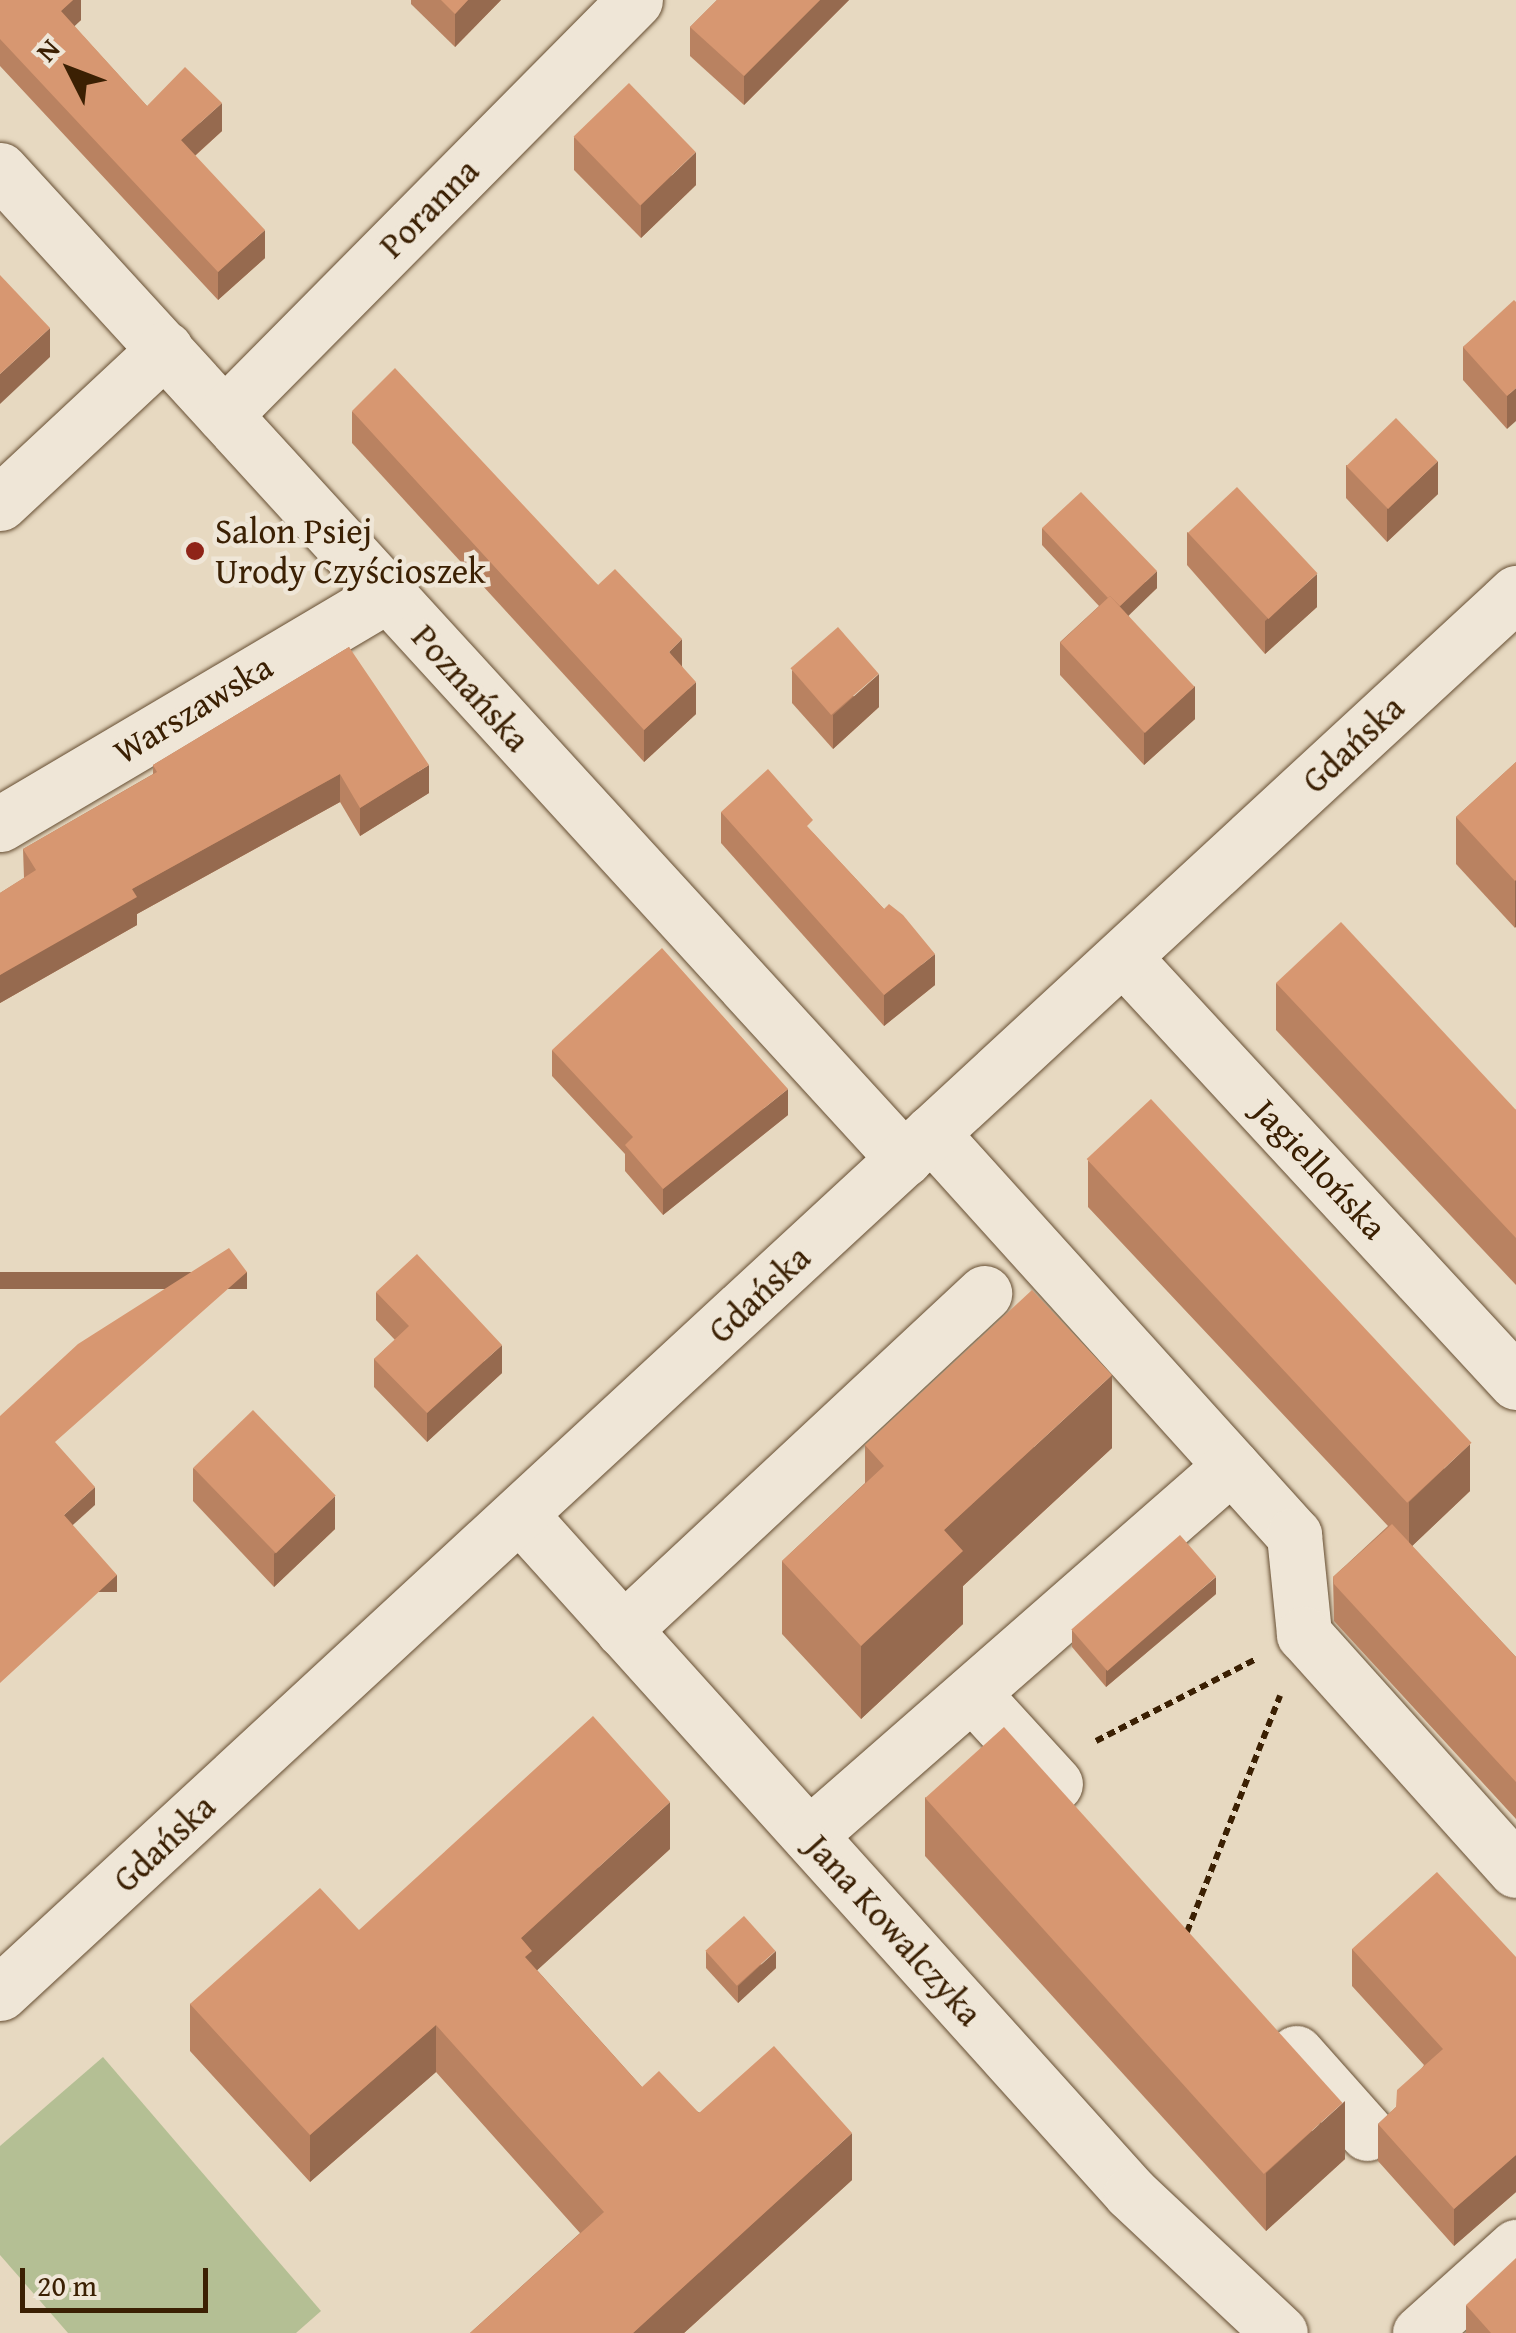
<!DOCTYPE html>
<meta charset="utf-8">
<style>
body{margin:0}
#map{position:relative;width:1516px;height:2333px;overflow:hidden;background:#e7d9c1;font-family:"Gentium Book Plus",serif}
div>[style]{position:absolute}
[style*='--x']{left:calc(var(--x)*1px);top:calc(var(--y)*1px);width:calc(var(--w)*1px);rotate:calc(var(--a)*1deg)}
.green>*{inset:0;background:#b4bf94}
.path>*{height:6px;margin-top:-3px;transform-origin:0;background:repeating-linear-gradient(90deg,#3b2003 0 8px,transparent 0 13px)}
.roads{filter:drop-shadow(0 0 2px #664e32) drop-shadow(0 0 2px #664e32)}
.minor>*{height:55px;margin:-27.5px;padding:0 27.5px;transform-origin:27.5px;border-radius:27.5px;background:#efe6d7}
.wall>*{inset:0;background:#b98261}
.shaded-wall>*{inset:0;background:#966a4f;transform-origin:0 0}
.building>*{inset:0;background:#d79771;transform-origin:0 0}
.dots>*{width:28px;height:28px;translate:-50% -50%;box-sizing:border-box;border:5px solid #efe6d7;border-radius:50%}
span{translate:-50% -50%;white-space:nowrap;text-align:center;line-height:1.15;-webkit-text-stroke:9px #efe6d7;paint-order:stroke}
.street-label{font-size:35px;color:#3b2003}
.poi-label{font-size:35px;color:#3b2003}
.left{translate:0 -50%;text-align:left}
.north{position:absolute;left:20px;top:20px;width:100px;height:100px;-webkit-text-stroke:8px #efe6d7;paint-order:stroke;rotate:312deg;font-size:28px;font-weight:700;line-height:40px;text-align:center;color:#3b2003}
.north::after{content:'';display:block;margin:auto;width:35px;height:45px;background:#3b2003;clip-path:polygon(50% 0,100% 100%,50% 72%,0 100%)}
.scale{position:absolute;left:20px;top:2268px;width:188px;height:45px;box-sizing:border-box;border:5px solid #3b2003;border-top:0;padding-left:12px;font-size:30px;line-height:35px;white-space:nowrap;color:#3b2003;-webkit-text-stroke:8px #efe6d7;paint-order:stroke}
</style>
<div id="map">
<div class="green">
<div style="clip-path:polygon(103px 2057px,321px 2311px,296px 2333px,68px 2333px,0 2255px,0 2146px)"></div>
</div>
<div class="path">
<div style="--x:1096;--y:1741;--w:178;--a:-27.1"></div>
<div style="--x:1187;--y:1932;--w:254;--a:-68.5"></div>
</div>
<div class="roads">
<div class="minor">
<div style="--x:0;--y:170;--w:1340;--a:47.57"></div>
<div style="--x:224;--y:415;--w:584;--a:-45.28"></div>
<div style="--x:0;--y:503;--w:226;--a:-43"></div>
<div style="--x:0;--y:824;--w:450;--a:-30.6"></div>
<div style="--x:1123;--y:957;--w:579;--a:47.24"></div>
<div style="--x:931;--y:1133;--w:542;--a:47.92"></div>
<div style="--x:1294;--y:1535;--w:100;--a:84.2"></div>
<div style="--x:1304;--y:1634;--w:317;--a:48.1"></div>
<div style="--x:521;--y:1516;--w:911;--a:47.98"></div>
<div style="--x:1131;--y:2193;--w:204;--a:43.2"></div>
<div style="--x:623;--y:1630;--w:494;--a:-43"></div>
<div style="--x:972;--y:1693;--w:123;--a:47.6"></div>
<div style="--x:809;--y:1835;--w:561;--a:-41.17"></div>
<div style="--x:0;--y:1993;--w:2064;--a:-42.72"></div>
<div style="--x:1296;--y:2053;--w:107;--a:48.4"></div>
<div style="--x:1420;--y:2333;--w:129;--a:-41.9"></div>
</div>
</div>
<div class="wall">
<div style="clip-path:polygon(0 0,81px 0,81px 20px,74px 26px,147px 106px,222px 131px,195px 156px,265px 258px,218px 300px,0 66px)"></div>
<div style="clip-path:polygon(411px 0,501px 0,455px 47px,411px 4px)"></div>
<div style="clip-path:polygon(717px 0,849px 0,744px 105px,690px 56px,690px 27px)"></div>
<div style="clip-path:polygon(574px 137px,696px 185px,641px 238px,574px 170px)"></div>
<div style="clip-path:polygon(1516px 302px,1507px 429px,1463px 380px,1463px 347px)"></div>
<div style="clip-path:polygon(352px 411px,598px 585px,682px 666px,696px 714px,644px 762px,352px 443px)"></div>
<div style="clip-path:polygon(1346px 465px,1438px 494px,1387px 542px,1346px 498px)"></div>
<div style="clip-path:polygon(1042px 528px,1157px 588px,1128px 615px,1195px 719px,1144px 765px,1060px 675px,1060px 642px,1099px 606px,1042px 545px)"></div>
<div style="clip-path:polygon(1187px 532px,1317px 607px,1265px 654px,1187px 565px)"></div>
<div style="clip-path:polygon(349px 647px,429px 793px,360px 836px,340px 802px,137px 914px,137px 925px,0 1003px,0 893px,24px 878px,23px 849px,153px 774px,153px 765px)"></div>
<div style="clip-path:polygon(792px 670px,879px 707px,833px 749px,792px 703px)"></div>
<div style="clip-path:polygon(1516px 762px,1516px 927px,1515px 928px,1456px 864px,1456px 817px)"></div>
<div style="clip-path:polygon(721px 812px,813px 833px,884px 909px,935px 985px,884px 1026px,721px 843px)"></div>
<div style="clip-path:polygon(1276px 983px,1516px 1110px,1516px 1285px,1276px 1030px)"></div>
<div style="clip-path:polygon(552px 1050px,788px 1115px,663px 1215px,625px 1171px,625px 1154px,552px 1076px)"></div>
<div style="clip-path:polygon(1088px 1160px,1470px 1491px,1412px 1546px,1516px 1657px,1516px 1819px,1334px 1621px,1333px 1577px,1388px 1526px,1088px 1207px)"></div>
<div style="clip-path:polygon(376px 1292px,502px 1373px,427px 1442px,374px 1387px,374px 1359px,395px 1340px,376px 1320px)"></div>
<div style="clip-path:polygon(865px 1445px,1112px 1448px,963px 1586px,963px 1624px,861px 1719px,782px 1634px,782px 1561px,865px 1483px)"></div>
<div style="clip-path:polygon(193px 1468px,335px 1529px,274px 1587px,193px 1501px)"></div>
<div style="clip-path:polygon(1216px 1594px,1106px 1687px,1072px 1647px,1072px 1630px)"></div>
<div style="clip-path:polygon(925px 1797px,1345px 2159px,1266px 2231px,925px 1856px)"></div>
<div style="clip-path:polygon(670px 1849px,537px 1970px,642px 2087px,852px 2180px,684px 2333px,470px 2333px,580px 2233px,436px 2072px,310px 2182px,190px 2051px,190px 2004px,359px 1930px)"></div>
<div style="clip-path:polygon(1352px 1949px,1516px 1957px,1516px 2192px,1454px 2246px,1378px 2161px,1378px 2124px,1396px 2107px,1424px 2065px,1352px 1986px)"></div>
<div style="clip-path:polygon(706px 1951px,776px 1968px,738px 2003px,706px 1968px)"></div>
<div style="clip-path:polygon(1466px 2305px,1516px 2333px,1466px 2333px)"></div>
</div>
<div class="shaded-wall">
<div style="clip-path:polygon(73px 0,81px 0,81px 20px,61px 39px,61px 11px)"></div>
<div style="clip-path:polygon(468px 0,501px 0,455px 47px,455px 14px)"></div>
<div style="clip-path:polygon(820px 0,849px 0,744px 105px,744px 76px)"></div>
<div style="clip-path:polygon(222px 103px,222px 131px,181px 168px,181px 140px)"></div>
<div style="clip-path:polygon(696px 152px,696px 185px,641px 238px,641px 205px)"></div>
<div style="clip-path:polygon(265px 230px,265px 258px,218px 300px,218px 272px)"></div>
<div style="clip-path:polygon(50px 328px,50px 357px,0 404px,0 374px)"></div>
<div style="clip-path:polygon(1516px 388px,1516px 421px,1507px 429px,1507px 396px)"></div>
<div style="clip-path:polygon(1438px 461px,1438px 494px,1387px 542px,1387px 509px)"></div>
<div style="clip-path:polygon(1157px 571px,1157px 588px,1118px 626px,1118px 608px)"></div>
<div style="clip-path:polygon(1317px 574px,1317px 607px,1265px 654px,1265px 621px)"></div>
<div style="clip-path:polygon(682px 639px,682px 671px,669px 652px)"></div>
<div style="clip-path:polygon(879px 674px,879px 707px,833px 749px,833px 715px)"></div>
<div style="clip-path:polygon(696px 682px,696px 714px,644px 762px,644px 730px)"></div>
<div style="clip-path:polygon(1195px 686px,1195px 719px,1144px 765px,1144px 732px)"></div>
<div style="clip-path:polygon(429px 765px,429px 793px,360px 836px,360px 808px)"></div>
<div style="clip-path:polygon(340px 774px,340px 802px,137px 914px,137px 925px,0 1003px,0 975px,132px 889px)"></div>
<div style="left:1516px;top:880px;width:47px;height:1px;rotate:90deg"></div>
<div style="clip-path:polygon(935px 954px,935px 985px,884px 1026px,884px 995px)"></div>
<div style="clip-path:polygon(788px 1089px,788px 1115px,663px 1215px,663px 1189px)"></div>
<div style="left:247px;top:1272px;width:17px;height:256px;rotate:90deg"></div>
<div style="clip-path:polygon(502px 1345px,502px 1373px,427px 1442px,427px 1413px)"></div>
<div style="clip-path:polygon(1112px 1375px,1112px 1448px,963px 1586px,963px 1624px,861px 1719px,861px 1646px,944px 1530px)"></div>
<div style="clip-path:polygon(1470px 1444px,1470px 1491px,1409px 1549px,1409px 1502px)"></div>
<div style="clip-path:polygon(95px 1487px,95px 1505px,64px 1533px,64px 1515px)"></div>
<div style="clip-path:polygon(335px 1496px,335px 1529px,274px 1587px,274px 1554px)"></div>
<div style="left:117px;top:1575px;width:17px;height:159px;rotate:90deg"></div>
<div style="clip-path:polygon(1216px 1577px,1216px 1594px,1106px 1687px,1106px 1670px)"></div>
<div style="clip-path:polygon(670px 1802px,670px 1849px,521px 1985px,521px 1938px)"></div>
<div style="clip-path:polygon(776px 1951px,776px 1968px,738px 2003px,738px 1986px)"></div>
<div style="clip-path:polygon(436px 2025px,436px 2072px,310px 2182px,310px 2135px)"></div>
<div style="clip-path:polygon(1345px 2101px,1345px 2159px,1266px 2231px,1266px 2173px)"></div>
<div style="clip-path:polygon(852px 2133px,852px 2180px,684px 2333px,633px 2333px)"></div>
<div style="clip-path:polygon(1516px 2155px,1516px 2192px,1454px 2246px,1454px 2209px)"></div>
</div>
<div class="building">
<div style="clip-path:polygon(0 0,73px 0,61px 11px,147px 106px,185px 67px,222px 103px,181px 140px,265px 230px,218px 272px,0 39px)"></div>
<div style="clip-path:polygon(441px 0,468px 0,455px 14px)"></div>
<div style="clip-path:polygon(717px 0,820px 0,744px 76px,690px 27px)"></div>
<div style="left:629px;top:83px;width:96px;height:77px;rotate:46deg"></div>
<div style="clip-path:polygon(0 275px,50px 328px,0 374px)"></div>
<div style="clip-path:polygon(1514px 300px,1516px 302px,1516px 388px,1507px 396px,1463px 347px)"></div>
<div style="clip-path:polygon(395px 368px,598px 585px,615px 569px,682px 639px,669px 652px,696px 682px,644px 730px,352px 411px)"></div>
<div style="left:1396px;top:418px;width:60px;height:69px;rotate:46deg"></div>
<div style="left:1237px;top:487px;width:118px;height:67px;rotate:47deg"></div>
<div style="clip-path:polygon(1081px 492px,1157px 571px,1120px 606px,1110px 596px,1108px 598px,1042px 528px)"></div>
<div style="left:1110px;top:596px;width:124px;height:68px;rotate:47deg"></div>
<div style="left:838px;top:627px;width:62px;height:63px;rotate:49deg"></div>
<div style="clip-path:polygon(349px 647px,429px 765px,360px 808px,340px 774px,132px 889px,137px 897px,0 975px,0 893px,36px 870px,23px 849px,157px 772px,153px 765px)"></div>
<div style="clip-path:polygon(1516px 762px,1516px 880px,1515px 881px,1456px 817px)"></div>
<div style="clip-path:polygon(768px 769px,813px 820px,807px 826px,884px 909px,889px 904px,903px 915px,935px 954px,884px 995px,721px 812px)"></div>
<div style="clip-path:polygon(1341px 922px,1516px 1110px,1516px 1238px,1276px 983px)"></div>
<div style="clip-path:polygon(662px 948px,788px 1089px,663px 1189px,625px 1145px,633px 1137px,552px 1050px)"></div>
<div style="left:1151px;top:1099px;width:470px;height:88px;rotate:47deg"></div>
<div style="clip-path:polygon(229px 1248px,247px 1272px,55px 1442px,95px 1487px,64px 1515px,117px 1575px,0 1683px,0 1416px,78px 1344px)"></div>
<div style="clip-path:polygon(417px 1254px,502px 1345px,427px 1413px,374px 1359px,409px 1326px,376px 1292px)"></div>
<div style="clip-path:polygon(1032px 1290px,1112px 1375px,944px 1530px,963px 1551px,861px 1646px,782px 1561px,884px 1466px,865px 1445px)"></div>
<div style="left:253px;top:1410px;width:119px;height:83px;rotate:46deg"></div>
<div style="clip-path:polygon(1392px 1524px,1516px 1657px,1516px 1782px,1334px 1584px,1333px 1577px)"></div>
<div style="left:1180px;top:1535px;width:55px;height:144px;rotate:49deg"></div>
<div style="clip-path:polygon(593px 1716px,670px 1802px,521px 1938px,532px 1951px,525px 1957px,642px 2087px,659px 2071px,699px 2113px,774px 2046px,852px 2133px,633px 2333px,470px 2333px,604px 2212px,436px 2025px,310px 2135px,190px 2004px,320px 1888px,359px 1930px)"></div>
<div style="left:1004px;top:1727px;width:506px;height:106px;rotate:48deg"></div>
<div style="clip-path:polygon(1437px 1872px,1516px 1957px,1516px 2155px,1454px 2209px,1378px 2124px,1396px 2107px,1397px 2090px,1443px 2049px,1352px 1949px)"></div>
<div style="left:744px;top:1916px;width:47px;height:52px;rotate:48deg"></div>
<div style="clip-path:polygon(1516px 2258px,1516px 2333px,1491px 2333px,1466px 2305px)"></div>
</div>
<div class="dots">
<div style="left:195px;top:551px;background:#8f2418"></div>
</div>
<div class="street-label">
<span style="left:429px;top:208px;rotate:-45deg">Poranna</span>
<span style="left:471px;top:688px;rotate:48deg">Poznańska</span>
<span style="left:193px;top:709px;rotate:-31deg">Warszawska</span>
<span style="left:1353px;top:744px;rotate:-43deg">Gdańska</span>
<span style="left:1320px;top:1169px;rotate:47deg">Jagiellońska</span>
<span style="left:759px;top:1294px;rotate:-43deg">Gdańska</span>
<span style="left:164px;top:1843px;rotate:-43deg">Gdańska</span>
<span style="left:894px;top:1930px;rotate:48deg">Jana Kowalczyka</span>
</div>
<div class="poi-label">
<span class="left" style="left:215px;top:551px">Salon Psiej<br>Urody Czyścioszek</span>
</div>
<div class="north">N</div>
<div class="scale">20 m</div>
</div>
